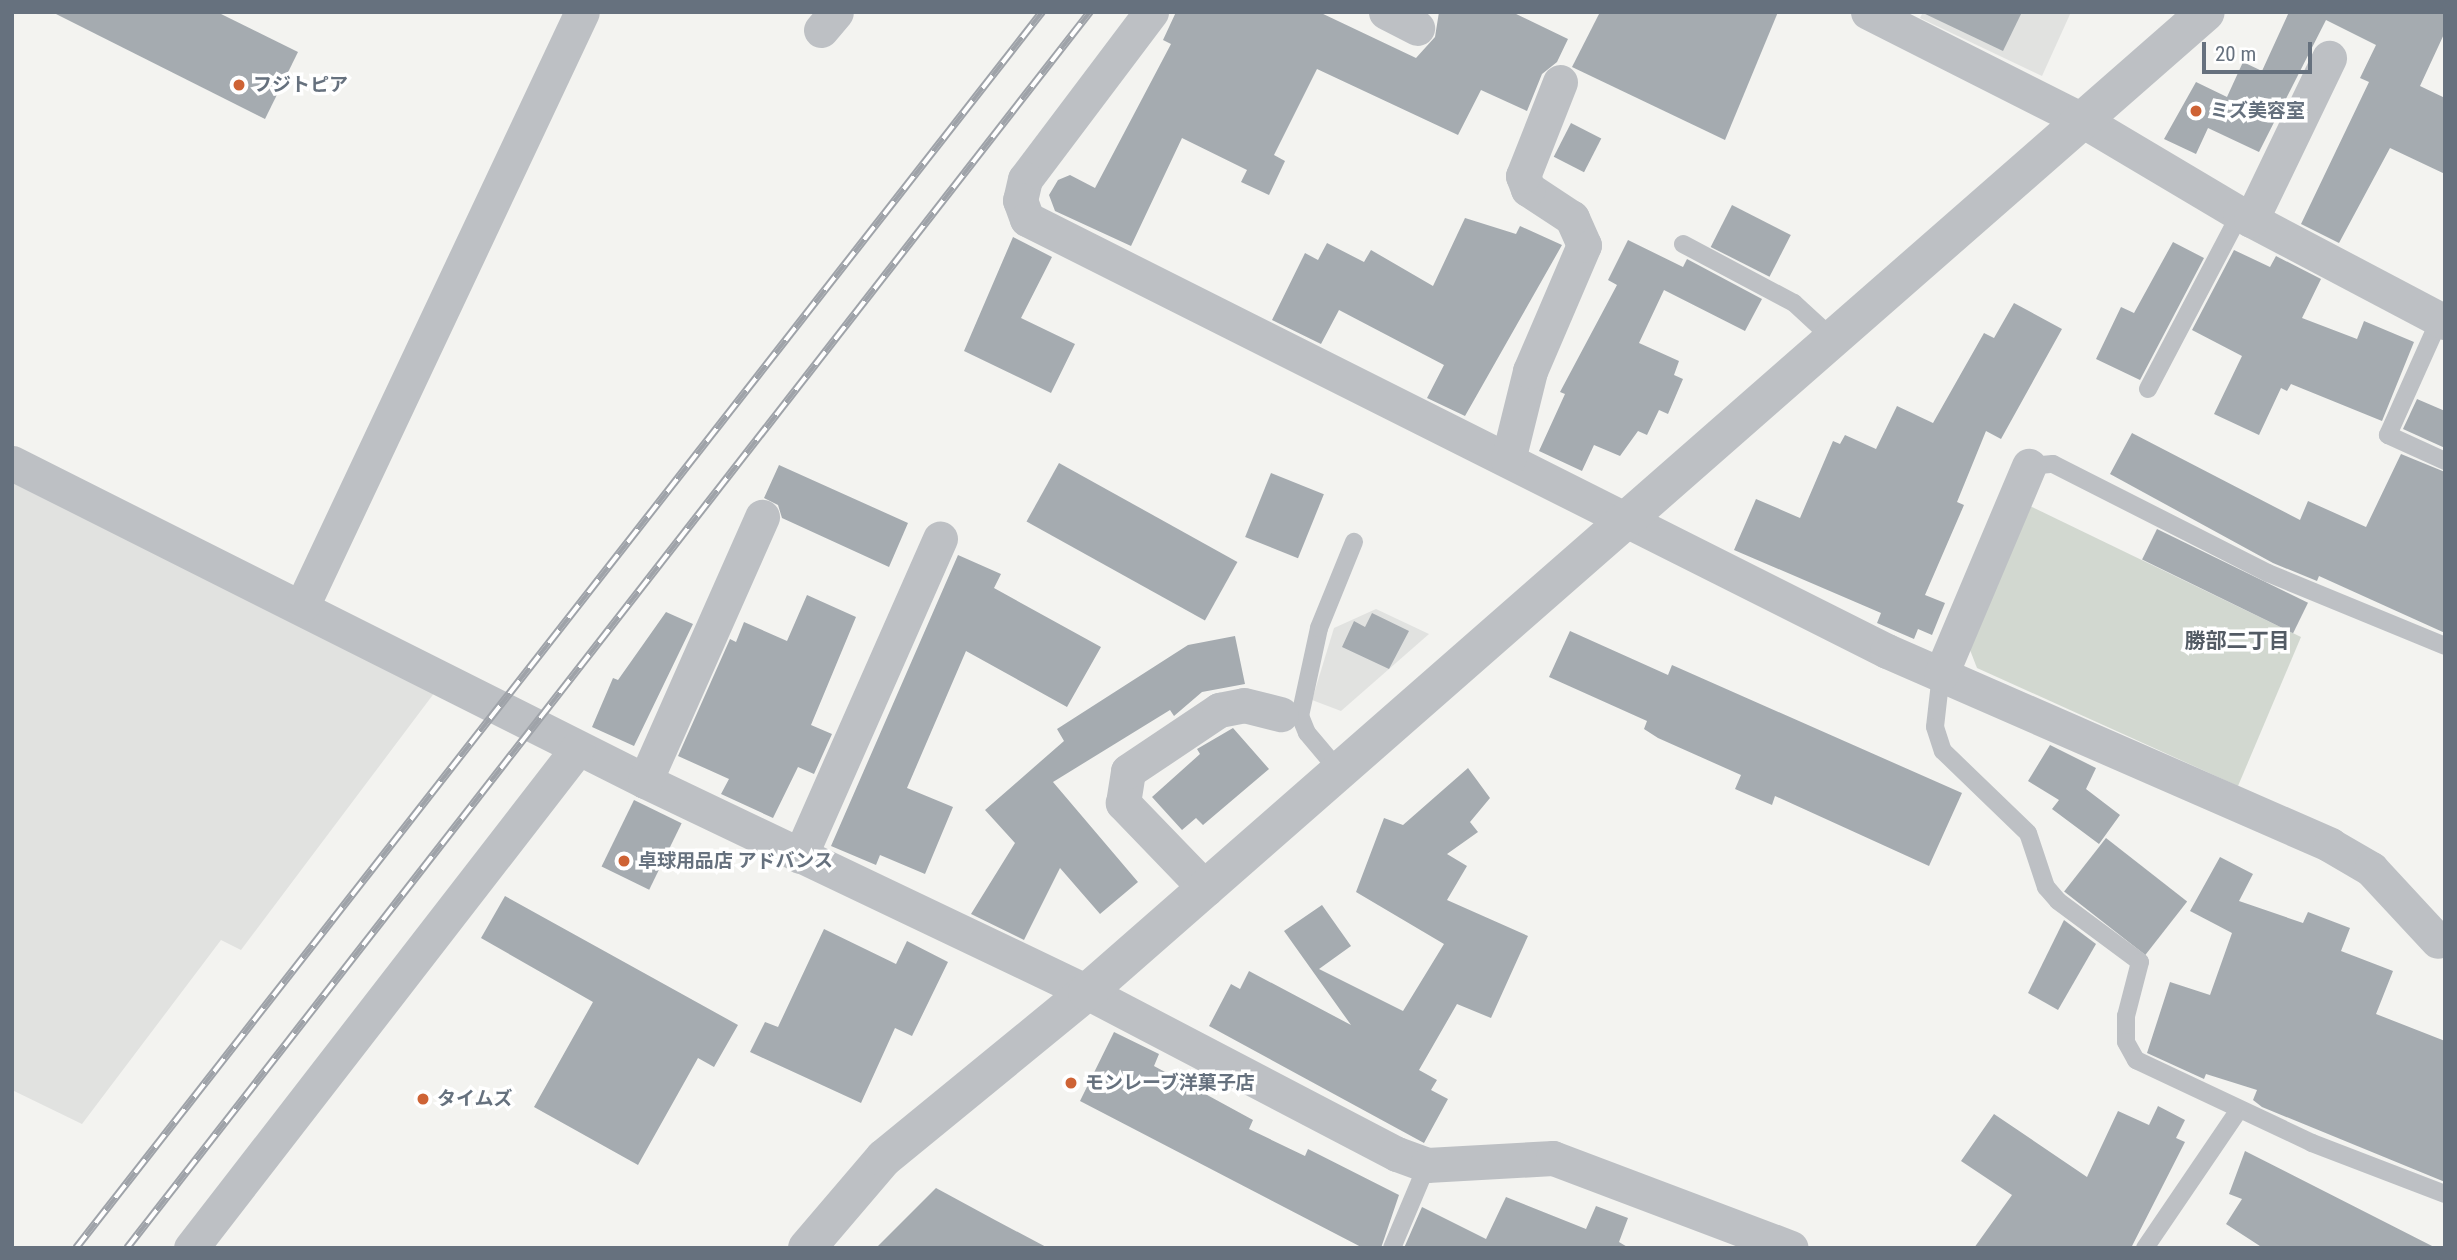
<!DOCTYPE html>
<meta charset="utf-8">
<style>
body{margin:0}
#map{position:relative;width:2457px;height:1260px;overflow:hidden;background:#f3f3f0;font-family:"Roboto Condensed","Noto Sans JP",sans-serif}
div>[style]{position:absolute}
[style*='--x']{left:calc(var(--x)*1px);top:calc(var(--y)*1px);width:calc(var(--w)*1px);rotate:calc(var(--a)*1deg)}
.built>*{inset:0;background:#e1e2e0}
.green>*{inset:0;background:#d2d8d0}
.building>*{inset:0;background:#a5abb0;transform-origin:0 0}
.service>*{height:18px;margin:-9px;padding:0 9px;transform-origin:9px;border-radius:9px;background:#bdc0c4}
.minor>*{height:35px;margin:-17.5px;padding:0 17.5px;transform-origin:17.5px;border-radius:17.5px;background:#bdc0c4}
.tertiary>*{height:38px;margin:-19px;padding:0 19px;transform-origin:19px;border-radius:19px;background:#bdc0c4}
.rail>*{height:8px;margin-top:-4px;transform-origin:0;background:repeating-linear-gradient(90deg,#fff 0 16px,#9fa3a9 0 32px);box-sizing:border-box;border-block:2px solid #9fa3a9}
.dots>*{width:19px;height:19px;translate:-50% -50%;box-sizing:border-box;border:4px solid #fff;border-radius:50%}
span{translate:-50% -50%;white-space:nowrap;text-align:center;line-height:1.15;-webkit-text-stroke:7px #fff;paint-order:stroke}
.poi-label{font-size:19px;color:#66717e;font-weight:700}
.left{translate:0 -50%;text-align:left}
.neighbourhood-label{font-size:21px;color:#535b64;font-weight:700}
.frame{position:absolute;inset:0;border:14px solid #66717e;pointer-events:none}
.scale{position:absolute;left:2202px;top:42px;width:110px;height:32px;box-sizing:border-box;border:4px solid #66717e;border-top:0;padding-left:9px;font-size:21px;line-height:24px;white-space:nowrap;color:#66717e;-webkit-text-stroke:5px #fff;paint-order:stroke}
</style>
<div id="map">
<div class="built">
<div style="clip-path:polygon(1923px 12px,2071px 12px,2042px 76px,1920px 18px)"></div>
<div style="clip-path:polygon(12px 481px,435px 692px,241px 950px,221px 940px,82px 1124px,12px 1090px)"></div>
<div style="clip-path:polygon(1376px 609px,1429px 634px,1341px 711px,1312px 700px,1334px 628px)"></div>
</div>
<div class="green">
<div style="clip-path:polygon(2030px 506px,2301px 637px,2238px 786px,1977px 668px,1970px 650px)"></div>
</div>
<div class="building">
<div style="clip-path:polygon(52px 12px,217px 12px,298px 52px,265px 119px)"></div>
<div style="clip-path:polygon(1176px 12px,1319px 12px,1416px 58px,1435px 37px,1439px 12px,1512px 12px,1568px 39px,1557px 62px,1542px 74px,1527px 111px,1481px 90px,1458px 135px,1317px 69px,1274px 155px,1285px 161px,1269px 195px,1241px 182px,1247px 170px,1182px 138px,1131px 246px,1055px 211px,1049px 195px,1058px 180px,1070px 175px,1095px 188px,1171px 44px,1163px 40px)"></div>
<div style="clip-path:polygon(1600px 12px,1778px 12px,1725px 140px,1572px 67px)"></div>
<div style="clip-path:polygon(1921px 12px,2022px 12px,2003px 51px)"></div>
<div style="clip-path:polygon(2289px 12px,2445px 12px,2445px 32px,2420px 86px,2445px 98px,2445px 174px,2390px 148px,2339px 243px,2301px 224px,2369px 82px,2360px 78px,2376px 45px,2326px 20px,2259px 152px,2208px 128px,2196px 154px,2164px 139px,2196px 82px,2227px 97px,2243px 62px,2262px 71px)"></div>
<div style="left:1571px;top:123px;width:34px;height:38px;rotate:27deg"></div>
<div style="left:1732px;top:205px;width:66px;height:47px;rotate:27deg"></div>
<div style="clip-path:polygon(1465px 218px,1516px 234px,1520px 226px,1562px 245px,1465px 416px,1427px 398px,1444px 365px,1339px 310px,1321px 344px,1272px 320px,1305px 253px,1318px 260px,1327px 243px,1364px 262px,1371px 250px,1433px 286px)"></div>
<div style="clip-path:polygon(1013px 237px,1052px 257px,1021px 318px,1075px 344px,1051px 393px,964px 351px)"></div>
<div style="clip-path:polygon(1628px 240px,1683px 267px,1687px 259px,1762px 299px,1745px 331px,1664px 290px,1639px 343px,1679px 361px,1674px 375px,1683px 379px,1668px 414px,1659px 410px,1647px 435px,1638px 431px,1620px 456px,1594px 445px,1582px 471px,1539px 451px,1565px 394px,1560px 392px,1617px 285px,1608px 280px)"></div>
<div style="clip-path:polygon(2173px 242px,2204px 258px,2140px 380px,2096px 359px,2121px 307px,2134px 313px)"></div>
<div style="clip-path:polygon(2234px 250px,2270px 267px,2276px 256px,2321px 279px,2302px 318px,2357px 339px,2364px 321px,2414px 342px,2382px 421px,2291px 384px,2287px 391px,2281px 388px,2259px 435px,2214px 414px,2242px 356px,2192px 330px)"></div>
<div style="clip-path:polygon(2014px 303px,2062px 329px,2001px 439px,1986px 431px,1957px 502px,1964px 505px,1925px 595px,1945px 603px,1932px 635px,1918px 629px,1914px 639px,1877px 623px,1881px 613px,1734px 550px,1756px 499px,1800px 518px,1833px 441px,1840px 444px,1845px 435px,1876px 449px,1897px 406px,1933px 423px,1984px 333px,1994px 338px)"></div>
<div style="clip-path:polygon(2417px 399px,2445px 411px,2445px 448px,2403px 429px)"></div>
<div style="clip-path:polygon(2132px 433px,2300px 520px,2308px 501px,2366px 527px,2401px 454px,2445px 472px,2445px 633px,2319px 576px,2317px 581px,2273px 563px,2110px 474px)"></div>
<div style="left:1059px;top:463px;width:204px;height:67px;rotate:29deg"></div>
<div style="clip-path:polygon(779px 465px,908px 523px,889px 567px,782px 518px,778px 505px,764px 498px)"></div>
<div style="left:1271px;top:473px;width:57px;height:69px;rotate:22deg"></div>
<div style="left:2157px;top:529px;width:168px;height:34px;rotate:26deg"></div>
<div style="clip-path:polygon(958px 555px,1001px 574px,994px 588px,1101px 647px,1067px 707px,966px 651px,907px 788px,953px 807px,925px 874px,880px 855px,876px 865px,831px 846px)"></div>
<div style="clip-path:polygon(807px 595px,856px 617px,811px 725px,832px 734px,814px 774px,798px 767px,773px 818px,721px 794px,729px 779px,678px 756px,730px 639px,736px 642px,744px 622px,787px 641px)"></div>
<div style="clip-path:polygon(666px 612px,693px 624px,634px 746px,592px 727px,613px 678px,618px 680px)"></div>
<div style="clip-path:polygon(1372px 613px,1409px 631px,1389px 669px,1342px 647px,1354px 621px,1365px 627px)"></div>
<div style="clip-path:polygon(1570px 631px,1668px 675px,1672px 665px,1962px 793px,1929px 866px,1775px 796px,1772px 805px,1735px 789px,1741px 775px,1658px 738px,1644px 729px,1647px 721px,1549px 677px)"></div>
<div style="clip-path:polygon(1235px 636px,1245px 684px,1202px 692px,1174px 716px,1170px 710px,1053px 782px,1138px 882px,1100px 914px,1060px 868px,1024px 940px,971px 914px,1015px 843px,985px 810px,1064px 741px,1057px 729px,1188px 645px)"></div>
<div style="clip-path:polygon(1233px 728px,1269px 769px,1203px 825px,1196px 818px,1182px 830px,1152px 797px,1200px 754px,1197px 749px)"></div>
<div style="clip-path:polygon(2050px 745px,2096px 768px,2086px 789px,2120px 815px,2099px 844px,2052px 809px,2059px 800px,2028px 781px)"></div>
<div style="clip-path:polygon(1468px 768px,1490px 798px,1470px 822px,1478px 832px,1447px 854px,1467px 866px,1447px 900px,1528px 936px,1491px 1018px,1457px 1004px,1419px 1070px,1437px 1080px,1431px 1090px,1448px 1099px,1424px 1143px,1209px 1026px,1231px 984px,1240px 989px,1249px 971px,1351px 1025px,1284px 931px,1322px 905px,1351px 946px,1319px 969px,1403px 1011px,1444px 944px,1356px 892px,1384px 818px,1403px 825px)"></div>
<div style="left:634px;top:800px;width:53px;height:74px;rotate:26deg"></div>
<div style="left:2106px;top:838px;width:103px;height:68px;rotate:38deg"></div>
<div style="clip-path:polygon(2220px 857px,2253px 874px,2239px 901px,2303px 923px,2308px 912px,2350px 928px,2341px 951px,2393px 971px,2376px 1014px,2445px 1041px,2445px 1182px,2262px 1107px,2253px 1100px,2257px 1090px,2206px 1074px,2204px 1079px,2147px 1053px,2170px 982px,2210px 995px,2232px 933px,2190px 911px)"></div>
<div style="clip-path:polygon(505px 896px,738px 1025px,714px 1067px,698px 1058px,638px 1165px,534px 1107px,593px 1002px,481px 938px)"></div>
<div style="clip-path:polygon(2064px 920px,2096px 944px,2058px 1010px,2028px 993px)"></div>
<div style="clip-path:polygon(824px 929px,896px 964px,907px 941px,948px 962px,912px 1036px,895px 1028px,861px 1103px,750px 1052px,765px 1022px,778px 1027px)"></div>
<div style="clip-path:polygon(1114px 1032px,1159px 1054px,1154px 1066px,1253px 1120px,1249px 1129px,1305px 1156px,1308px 1149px,1399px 1195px,1381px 1248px,1363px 1248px,1080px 1101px)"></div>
<div style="clip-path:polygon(2158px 1106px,2185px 1120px,2176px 1138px,2185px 1142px,2131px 1248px,1974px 1248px,2012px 1195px,1961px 1161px,1994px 1114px,2087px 1177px,2118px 1111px,2149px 1125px)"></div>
<div style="clip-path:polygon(2245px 1151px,2436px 1248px,2263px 1248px,2226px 1224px,2242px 1199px,2229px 1194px)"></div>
<div style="clip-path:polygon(936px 1188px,995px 1220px,1048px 1248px,876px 1248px)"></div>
<div style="clip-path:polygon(1506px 1197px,1586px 1229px,1596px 1206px,1628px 1218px,1619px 1242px,1629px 1248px,1404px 1248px,1422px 1207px,1486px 1239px)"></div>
</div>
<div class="service">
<div style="--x:1683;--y:244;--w:126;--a:28"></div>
<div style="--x:1794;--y:303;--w:53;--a:42.7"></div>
<div style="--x:2445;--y:323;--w:14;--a:141"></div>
<div style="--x:2434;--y:332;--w:113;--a:114.1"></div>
<div style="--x:2388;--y:435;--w:63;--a:24.5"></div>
<div style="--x:2148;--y:389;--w:198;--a:-62.3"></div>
<div style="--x:2029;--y:466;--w:24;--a:-5"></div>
<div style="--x:2053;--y:464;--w:241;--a:26.9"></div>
<div style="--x:2268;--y:573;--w:191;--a:22.4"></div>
<div style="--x:1941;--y:674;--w:53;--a:96.5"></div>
<div style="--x:1935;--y:727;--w:25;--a:72"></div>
<div style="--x:1943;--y:751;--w:118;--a:44"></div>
<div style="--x:2028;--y:833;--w:57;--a:71.6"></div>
<div style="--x:2046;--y:887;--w:18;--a:49"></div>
<div style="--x:2058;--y:901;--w:102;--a:36.6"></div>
<div style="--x:2140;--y:962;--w:56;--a:104.5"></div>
<div style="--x:2126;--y:1016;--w:26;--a:90"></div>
<div style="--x:2126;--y:1042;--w:21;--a:61"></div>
<div style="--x:2136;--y:1060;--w:195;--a:25.2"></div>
<div style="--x:2312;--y:1143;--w:142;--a:21"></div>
<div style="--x:1340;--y:772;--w:51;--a:-130.2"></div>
<div style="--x:1307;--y:733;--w:18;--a:-112"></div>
<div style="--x:1300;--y:716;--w:90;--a:-77.8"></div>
<div style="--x:1319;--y:628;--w:93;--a:-67.9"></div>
<div style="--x:1392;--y:1248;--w:90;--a:-67.1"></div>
<div style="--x:2145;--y:1248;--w:166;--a:-55.8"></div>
</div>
<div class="minor">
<div style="--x:1151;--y:12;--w:209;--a:127"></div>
<div style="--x:1025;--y:179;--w:22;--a:103"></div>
<div style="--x:1020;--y:200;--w:20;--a:70"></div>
<div style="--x:1027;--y:219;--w:962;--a:26.67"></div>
<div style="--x:1887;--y:651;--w:484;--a:23.6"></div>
<div style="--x:2330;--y:845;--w:48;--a:30.3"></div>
<div style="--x:2371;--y:869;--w:98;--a:47.1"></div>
<div style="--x:1386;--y:12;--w:35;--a:27"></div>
<div style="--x:1868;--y:12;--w:240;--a:26.8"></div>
<div style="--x:2082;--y:120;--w:184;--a:30.7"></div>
<div style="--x:2240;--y:214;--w:232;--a:27.8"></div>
<div style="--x:821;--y:30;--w:23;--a:-50"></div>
<div style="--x:2251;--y:220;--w:180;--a:-64.3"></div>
<div style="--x:1508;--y:460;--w:92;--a:-76.1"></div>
<div style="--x:1530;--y:371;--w:137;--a:-66.8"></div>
<div style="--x:1584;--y:245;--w:30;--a:-114"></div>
<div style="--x:1572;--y:218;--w:53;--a:-146.6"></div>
<div style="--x:1528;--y:189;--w:14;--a:-111"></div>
<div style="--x:1523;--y:176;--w:101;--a:-68.5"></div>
<div style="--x:12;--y:463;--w:708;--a:26.67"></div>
<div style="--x:645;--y:781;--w:490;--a:25.5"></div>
<div style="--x:1087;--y:992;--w:350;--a:27.6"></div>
<div style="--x:1397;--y:1154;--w:32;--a:20"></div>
<div style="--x:1427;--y:1165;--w:126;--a:-3.2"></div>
<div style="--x:1553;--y:1158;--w:254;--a:20.7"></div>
<div style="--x:303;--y:604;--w:654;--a:-64.77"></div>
<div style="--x:1941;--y:674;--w:226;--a:-67.1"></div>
<div style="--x:645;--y:781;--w:289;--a:-66.1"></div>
<div style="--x:800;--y:856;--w:347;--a:-66.2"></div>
<div style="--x:1206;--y:889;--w:120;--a:-134"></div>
<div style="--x:1123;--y:803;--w:32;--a:-81"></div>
<div style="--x:1128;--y:771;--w:110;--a:-33.8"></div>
<div style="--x:1219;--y:710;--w:25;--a:-11"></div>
<div style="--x:1244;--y:705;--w:38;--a:14"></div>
<div style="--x:191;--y:1248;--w:632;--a:-52.26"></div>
</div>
<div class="tertiary">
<div style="--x:807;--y:1248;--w:118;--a:-49.5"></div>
<div style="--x:884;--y:1158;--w:262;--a:-39.3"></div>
<div style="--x:1087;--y:992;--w:1487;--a:-41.21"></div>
</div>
<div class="rail">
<div style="--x:76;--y:1248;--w:1569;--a:-51.99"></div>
<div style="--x:127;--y:1248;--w:1567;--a:-52.08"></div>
</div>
<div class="dots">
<div style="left:239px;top:85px;background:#ce6335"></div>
<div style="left:2196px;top:111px;background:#ce6335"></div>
<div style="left:624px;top:861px;background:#ce6335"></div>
<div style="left:1071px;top:1083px;background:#ce6335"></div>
<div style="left:423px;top:1099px;background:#ce6335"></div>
</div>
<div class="poi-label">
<span class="left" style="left:253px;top:85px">フジトピア</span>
<span class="left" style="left:2210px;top:111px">ミズ美容室</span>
<span class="left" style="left:638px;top:861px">卓球用品店 アドバンス</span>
<span class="left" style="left:1085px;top:1083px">モンレーブ洋菓子店</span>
<span class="left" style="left:437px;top:1099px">タイムズ</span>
</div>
<div class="neighbourhood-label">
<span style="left:2237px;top:641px">勝部二丁目</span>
</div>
<div class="frame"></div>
<div class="scale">20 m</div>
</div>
